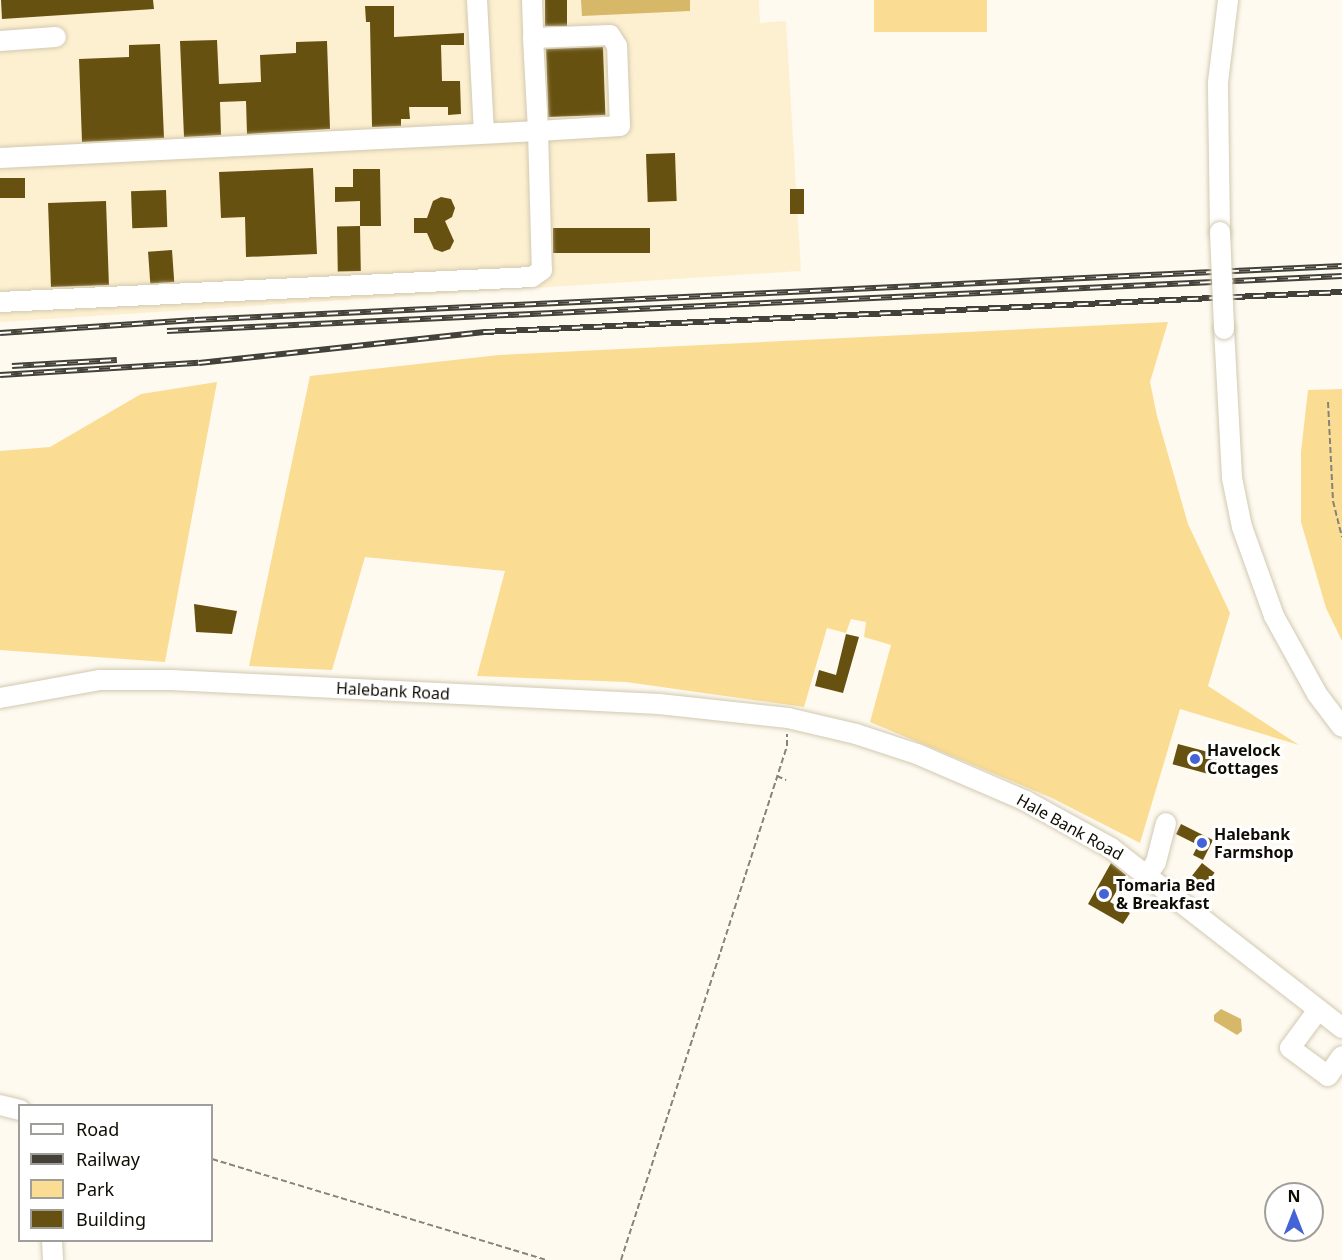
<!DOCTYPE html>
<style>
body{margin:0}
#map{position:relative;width:1342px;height:1260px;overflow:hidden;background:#fefaf0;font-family:"Noto Sans",sans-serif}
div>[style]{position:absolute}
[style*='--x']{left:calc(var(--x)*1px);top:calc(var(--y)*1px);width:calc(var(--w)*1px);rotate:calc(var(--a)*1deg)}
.built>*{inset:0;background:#fdf0d0}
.green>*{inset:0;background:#fadc93;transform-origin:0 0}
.water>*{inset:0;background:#d7b768}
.building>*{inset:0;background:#675110;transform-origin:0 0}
.path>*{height:2px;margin-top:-1px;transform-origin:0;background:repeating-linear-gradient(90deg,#87837a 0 6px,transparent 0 9px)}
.roads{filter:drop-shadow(0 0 2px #d2c9b1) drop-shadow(0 0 2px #d2c9b1)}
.minor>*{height:20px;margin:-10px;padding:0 10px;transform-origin:10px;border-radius:10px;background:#fff}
.rail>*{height:6px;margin-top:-3px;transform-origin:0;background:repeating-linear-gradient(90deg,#fff 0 11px,#444139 0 22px);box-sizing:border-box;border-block:2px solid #444139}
.bridges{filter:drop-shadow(0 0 2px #d2c9b1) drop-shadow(0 0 2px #d2c9b1)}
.minor-bridge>*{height:20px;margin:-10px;padding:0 10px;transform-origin:10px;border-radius:10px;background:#fff}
.dots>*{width:16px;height:16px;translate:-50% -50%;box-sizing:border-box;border:3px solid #fff;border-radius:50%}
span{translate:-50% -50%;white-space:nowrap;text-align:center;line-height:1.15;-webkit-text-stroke:6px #fff;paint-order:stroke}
.street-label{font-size:16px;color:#100d05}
.poi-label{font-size:16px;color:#100d05;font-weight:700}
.left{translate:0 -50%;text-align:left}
.legend{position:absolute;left:18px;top:1104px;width:195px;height:138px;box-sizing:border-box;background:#fff;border:2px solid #9f9e9b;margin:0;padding:8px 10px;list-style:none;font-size:18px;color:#100d05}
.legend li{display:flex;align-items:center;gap:12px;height:30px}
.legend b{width:30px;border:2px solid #9f9e9b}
.north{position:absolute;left:1264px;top:1182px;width:60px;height:60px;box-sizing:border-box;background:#fff;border:2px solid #9f9e9b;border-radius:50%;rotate:0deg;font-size:16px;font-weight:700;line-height:24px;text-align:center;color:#100d05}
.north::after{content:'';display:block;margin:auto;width:21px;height:27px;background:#4463d6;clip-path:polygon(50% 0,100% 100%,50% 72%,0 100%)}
</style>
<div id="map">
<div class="built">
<div style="clip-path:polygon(0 0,759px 0,760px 23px,786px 21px,801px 271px,0 322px)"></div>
</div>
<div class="green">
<div style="left:874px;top:0;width:113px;height:32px"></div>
<div style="clip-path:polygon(1168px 322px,1150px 382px,1157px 416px,1188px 524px,1230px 613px,1208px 686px,1299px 745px,1180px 709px,1140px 843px,1052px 798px,870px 722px,891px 645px,864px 637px,866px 622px,851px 619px,846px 633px,827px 628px,804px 707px,626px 682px,477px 676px,505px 571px,365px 557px,332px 670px,249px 666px,310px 376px,499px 355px)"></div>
<div style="clip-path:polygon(217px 382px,165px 662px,0 650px,0 451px,50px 447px,141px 394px)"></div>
<div style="clip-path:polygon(1342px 389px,1342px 641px,1326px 608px,1301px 522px,1301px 452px,1308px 390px)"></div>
</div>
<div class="water">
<div style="clip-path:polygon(581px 0,690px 0,690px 11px,582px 16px)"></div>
<div style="clip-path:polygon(1221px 1009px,1241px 1019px,1242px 1031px,1237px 1035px,1214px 1021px,1214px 1015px)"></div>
</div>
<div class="building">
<div style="clip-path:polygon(1px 0,153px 0,154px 9px,2px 19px)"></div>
<div style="left:545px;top:0;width:22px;height:26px"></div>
<div style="clip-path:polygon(365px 6px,394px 6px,394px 37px,464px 33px,464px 45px,441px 45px,442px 81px,460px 81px,461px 114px,448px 115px,448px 107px,409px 107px,410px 119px,401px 119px,401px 126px,372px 127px,370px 22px,366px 22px)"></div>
<div style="clip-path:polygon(217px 40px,219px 84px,261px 82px,260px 55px,296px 53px,296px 42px,327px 41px,330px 129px,247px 134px,246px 101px,220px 102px,221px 135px,184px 137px,180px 41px)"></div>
<div style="clip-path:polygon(160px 44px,164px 138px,82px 142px,79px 59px,129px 57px,129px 45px)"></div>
<div style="left:603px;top:47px;width:68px;height:57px;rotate:88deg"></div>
<div style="left:675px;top:153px;width:48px;height:29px;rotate:88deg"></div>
<div style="clip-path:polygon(313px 168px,317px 254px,246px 257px,245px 217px,221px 218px,219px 172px)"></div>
<div style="clip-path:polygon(353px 169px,380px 169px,381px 226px,360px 226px,360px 201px,335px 202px,335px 187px,353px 187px)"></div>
<div style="left:25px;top:178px;width:20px;height:25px;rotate:90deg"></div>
<div style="left:790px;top:189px;width:14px;height:25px"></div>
<div style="left:166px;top:190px;width:37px;height:35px;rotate:88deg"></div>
<div style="clip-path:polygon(441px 197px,451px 199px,455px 208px,452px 217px,445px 221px,454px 241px,450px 249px,442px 252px,434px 249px,427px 233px,414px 233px,414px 218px,427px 218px,433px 201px)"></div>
<div style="left:106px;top:201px;width:84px;height:58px;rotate:88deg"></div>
<div style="left:360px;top:226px;width:45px;height:23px;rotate:89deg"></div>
<div style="left:650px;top:228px;width:25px;height:97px;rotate:90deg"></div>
<div style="left:172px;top:250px;width:32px;height:24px;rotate:86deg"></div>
<div style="clip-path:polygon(194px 604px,237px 611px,232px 634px,196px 632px)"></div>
<div style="clip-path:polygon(846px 634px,859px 637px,843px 693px,815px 686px,819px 670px,836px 675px)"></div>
<div style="left:1178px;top:744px;width:41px;height:21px;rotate:15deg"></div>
<div style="clip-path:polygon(1181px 824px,1213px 840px,1203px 860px,1193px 855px,1198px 845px,1176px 834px)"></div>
<div style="clip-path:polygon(1111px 863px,1126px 875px,1110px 902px,1130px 913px,1123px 924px,1088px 904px)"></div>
<div style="left:1202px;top:863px;width:16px;height:16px;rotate:38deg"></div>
</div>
<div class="path">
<div style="--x:1328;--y:402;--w:99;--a:87.1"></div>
<div style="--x:1333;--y:501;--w:37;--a:76"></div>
<div style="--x:777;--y:776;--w:10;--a:24"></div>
<div style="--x:212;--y:1159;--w:350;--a:16.8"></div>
<div style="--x:621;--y:1260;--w:540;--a:-72.1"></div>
<div style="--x:787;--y:746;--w:12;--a:-90"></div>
</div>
<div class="roads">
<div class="minor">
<div style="--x:477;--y:0;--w:133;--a:87"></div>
<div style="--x:532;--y:0;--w:38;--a:88"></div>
<div style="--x:0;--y:41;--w:56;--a:-4.1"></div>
<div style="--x:0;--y:158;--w:539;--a:-2.87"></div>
<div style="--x:538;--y:131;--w:82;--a:-3.5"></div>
<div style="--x:620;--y:126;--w:80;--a:-92.1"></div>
<div style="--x:617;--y:46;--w:13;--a:-122"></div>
<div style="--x:610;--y:35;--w:77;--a:177.8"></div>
<div style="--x:533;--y:38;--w:93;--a:86.9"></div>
<div style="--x:538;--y:131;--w:139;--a:88.4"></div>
<div style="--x:542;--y:270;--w:12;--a:145"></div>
<div style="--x:532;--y:277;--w:533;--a:177.31"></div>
<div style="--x:1220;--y:232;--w:150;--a:-90.8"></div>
<div style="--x:1218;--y:82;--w:83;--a:-83"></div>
<div style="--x:1224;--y:329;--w:149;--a:86.9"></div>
<div style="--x:1232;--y:478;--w:50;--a:78.5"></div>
<div style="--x:1242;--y:527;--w:95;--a:70.2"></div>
<div style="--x:1274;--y:616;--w:89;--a:61.1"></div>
<div style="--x:1317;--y:694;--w:41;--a:52.9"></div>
<div style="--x:0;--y:698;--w:102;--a:-10.2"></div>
<div style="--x:100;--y:680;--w:71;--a:0"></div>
<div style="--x:171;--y:680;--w:489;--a:2.8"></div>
<div style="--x:659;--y:704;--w:130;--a:6.2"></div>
<div style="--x:788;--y:718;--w:70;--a:13.2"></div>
<div style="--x:856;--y:734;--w:64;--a:18.2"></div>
<div style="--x:917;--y:754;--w:119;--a:23.3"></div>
<div style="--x:1026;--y:801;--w:97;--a:28.9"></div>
<div style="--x:1111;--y:848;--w:293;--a:37.9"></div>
<div style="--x:1148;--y:874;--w:14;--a:-56"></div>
<div style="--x:1156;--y:862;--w:40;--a:-75.6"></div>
<div style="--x:1318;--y:1010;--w:47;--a:126.4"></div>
<div style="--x:1290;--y:1048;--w:47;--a:36.4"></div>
<div style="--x:1328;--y:1076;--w:24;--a:-55"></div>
<div style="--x:0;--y:1105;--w:21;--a:14"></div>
<div style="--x:52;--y:1240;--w:20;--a:87"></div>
</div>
</div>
<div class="rail">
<div style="--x:167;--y:331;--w:1176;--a:-2.68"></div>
<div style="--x:0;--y:333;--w:195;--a:-3.8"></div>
<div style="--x:195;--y:320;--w:1148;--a:-2.7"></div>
<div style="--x:12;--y:366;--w:105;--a:-3.3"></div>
<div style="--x:0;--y:375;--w:199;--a:-3.5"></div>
<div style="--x:199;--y:363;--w:287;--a:-6.2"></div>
<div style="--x:484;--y:332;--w:859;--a:-2.67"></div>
</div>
<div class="bridges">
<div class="minor-bridge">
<div style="--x:1220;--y:232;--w:97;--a:87.6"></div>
</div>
</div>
<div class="dots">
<div style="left:1195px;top:759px;background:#4463d6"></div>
<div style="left:1202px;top:843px;background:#4463d6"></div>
<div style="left:1104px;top:894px;background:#4463d6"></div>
</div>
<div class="street-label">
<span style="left:393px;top:691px;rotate:3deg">Halebank Road</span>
<span style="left:1070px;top:827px;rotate:29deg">Hale Bank Road</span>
</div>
<div class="poi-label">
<span class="left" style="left:1207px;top:759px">Havelock<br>Cottages</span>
<span class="left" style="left:1214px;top:843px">Halebank<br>Farmshop</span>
<span class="left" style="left:1116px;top:894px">Tomaria Bed<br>&amp; Breakfast</span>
</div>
<ul class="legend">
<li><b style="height:8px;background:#fff"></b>Road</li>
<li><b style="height:8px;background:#444139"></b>Railway</li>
<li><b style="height:16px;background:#fadc93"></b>Park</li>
<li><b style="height:16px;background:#675110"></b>Building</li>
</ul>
<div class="north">N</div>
</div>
